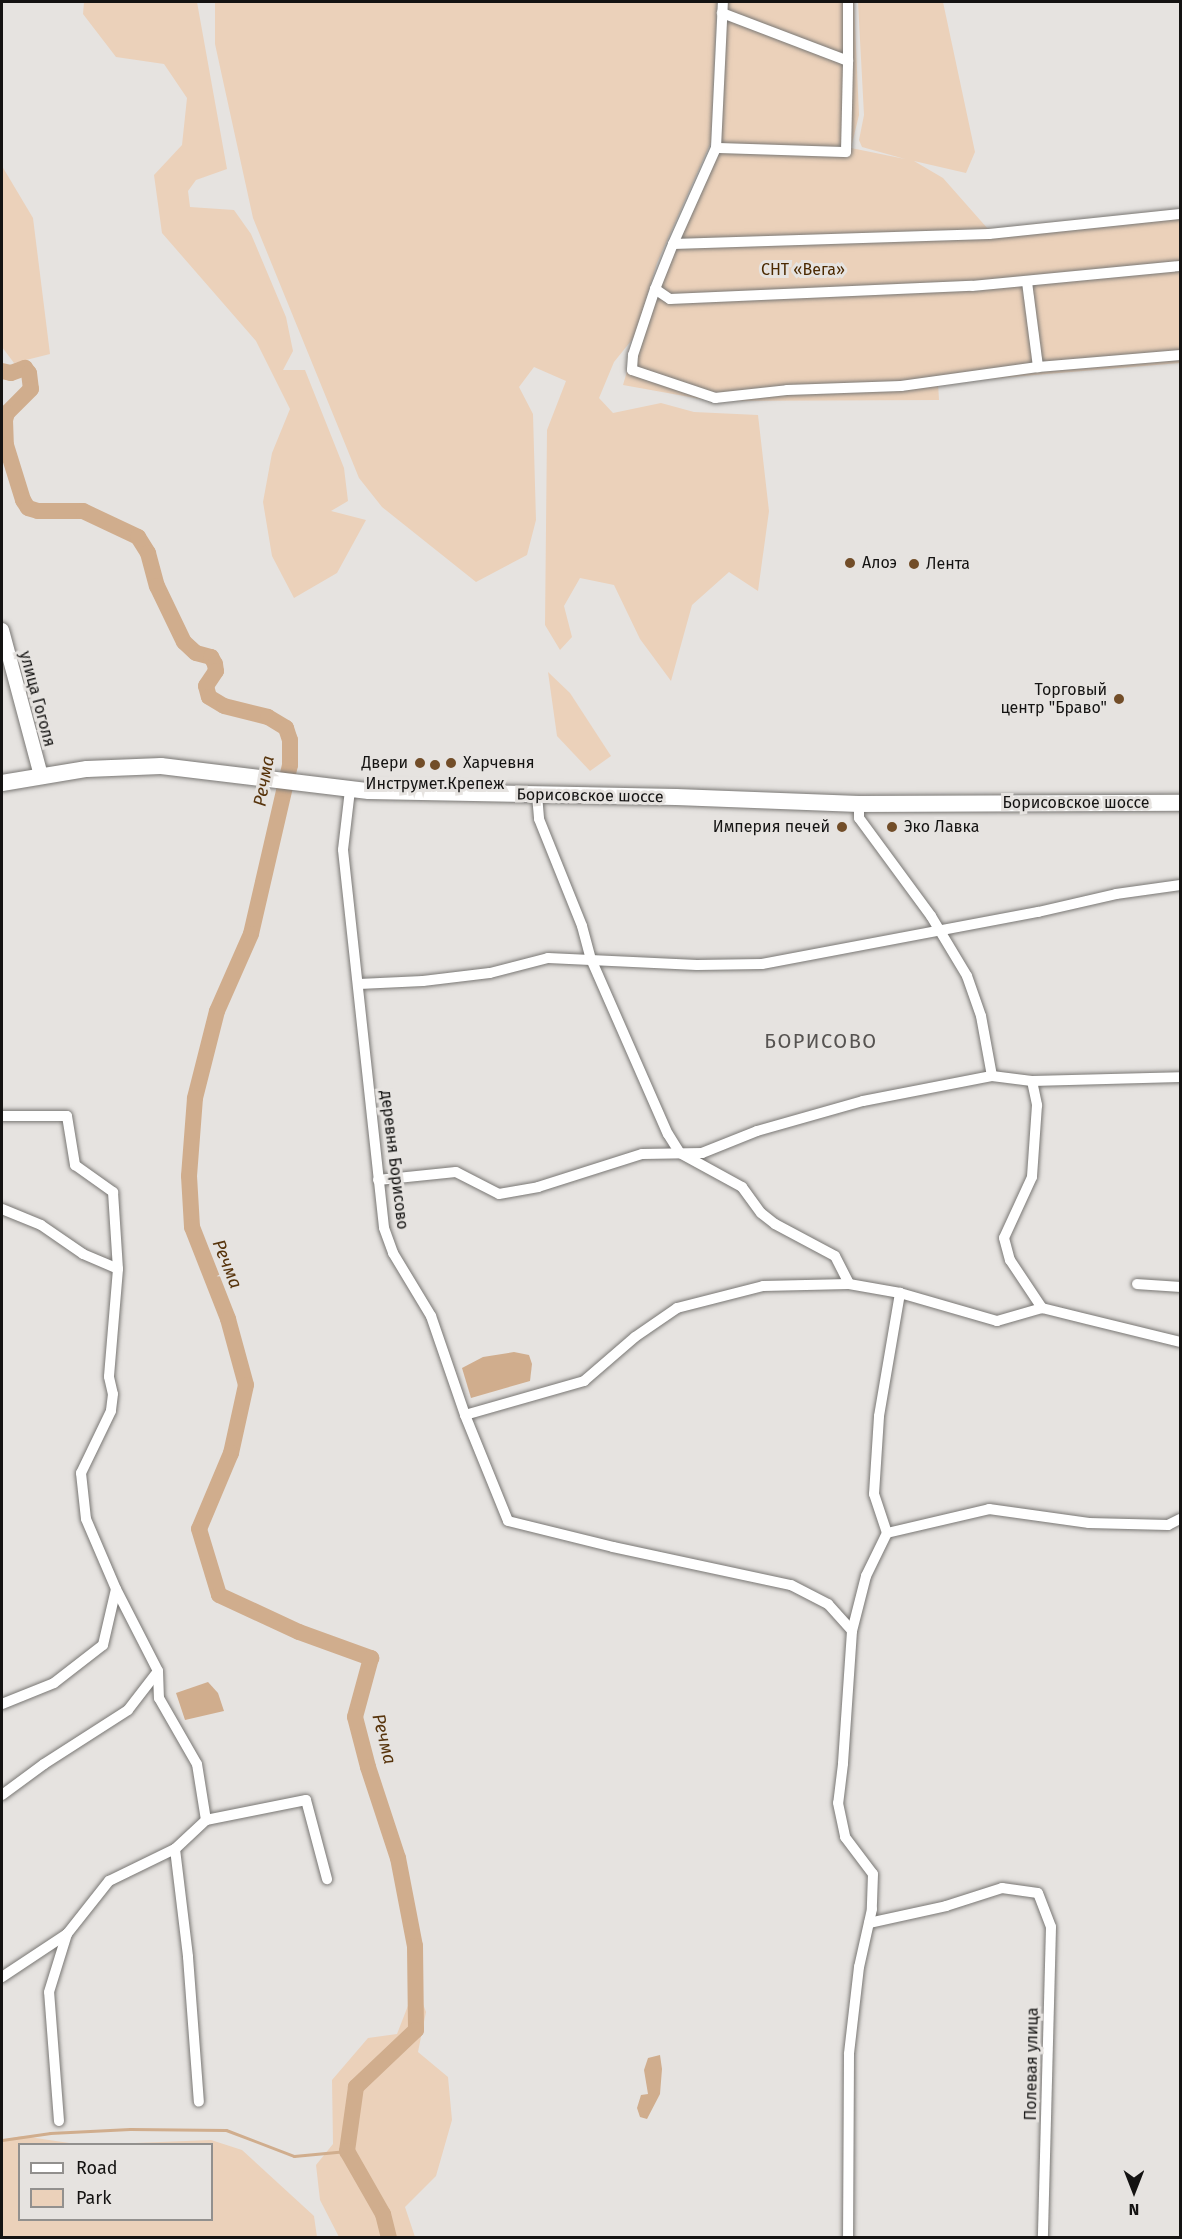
<!DOCTYPE html>
<meta charset="utf-8">
<style>
body{margin:0}
#map{position:relative;width:1182px;height:2239px;overflow:hidden;background:#e6e3e0;font-family:"Fira Sans",sans-serif}
div>[style]{position:absolute}
[style*='--x']{left:calc(var(--x)*1px);top:calc(var(--y)*1px);width:calc(var(--w)*1px);rotate:calc(var(--a)*1deg)}
.green>*{inset:0;background:#ebd1ba}
.water>*{inset:0;background:#d0ad8d}
.stream>*{height:3px;margin:-1.5px;padding:0 1.5px;transform-origin:1.5px;border-radius:1.5px;background:#d0ad8d}
.river>*{height:16px;margin:-8px;padding:0 8px;transform-origin:8px;border-radius:8px;background:#d0ad8d}
.roads{filter:drop-shadow(0 0 2px #797774) drop-shadow(0 0 2px #797774)}
.street>*{height:10px;margin:-5px;padding:0 5px;transform-origin:5px;border-radius:5px;background:#fff}
.secondary>*{height:14px;margin:-7px;padding:0 7px;transform-origin:7px;border-radius:7px;background:#fff}
.primary>*{height:16px;margin:-8px;padding:0 8px;transform-origin:8px;border-radius:8px;background:#fff}
.dots>*{width:16px;height:16px;translate:-50% -50%;box-sizing:border-box;border:3px solid #e6e3e0;border-radius:50%}
span{translate:-50% -50%;white-space:nowrap;text-align:center;line-height:1.15;-webkit-text-stroke:6px #e6e3e0;paint-order:stroke}
.park-label{font-size:16px;color:#4b2900}
.poi-label{font-size:16px;color:#141312}
.left{translate:0 -50%;text-align:left}
.right{translate:-100% -50%;text-align:right}
.street-label{font-size:16px;color:#141312}
.water-label{font-size:18px;color:#57340c;font-style:italic}
.quarter-label{font-size:20px;color:#565351;letter-spacing:1.5px}
.frame{position:absolute;inset:0;border:3px solid #141312;pointer-events:none}
.legend{position:absolute;left:18px;top:2143px;width:195px;height:78px;box-sizing:border-box;background:#e6e3e0;border:2px solid #92908e;margin:0;padding:8px 10px;list-style:none;font-size:18px;color:#141312}
.legend li{display:flex;align-items:center;gap:12px;height:30px}
.legend b{width:30px;border:2px solid #92908e}
.north{position:absolute;left:1104px;top:2161px;width:60px;height:60px;-webkit-text-stroke:4px #e6e3e0;paint-order:stroke;rotate:180deg;font-size:16px;font-weight:700;line-height:24px;text-align:center;color:#141312}
.north::after{content:'';display:block;margin:auto;width:21px;height:27px;background:#141312;clip-path:polygon(50% 0,100% 100%,50% 72%,0 100%)}
</style>
<div id="map">
<div class="green">
<div style="clip-path:polygon(84px 2px,197px 2px,227px 169px,196px 180px,188px 191px,190px 207px,234px 210px,251px 234px,286px 317px,293px 351px,283px 370px,305px 370px,344px 468px,348px 501px,331px 511px,366px 520px,337px 573px,294px 598px,272px 556px,263px 502px,272px 453px,290px 409px,256px 341px,162px 233px,154px 175px,182px 145px,187px 98px,164px 64px,116px 57px,83px 14px)"></div>
<div style="clip-path:polygon(215px 2px,717px 2px,711px 142px,657px 263px,635px 336px,614px 362px,599px 398px,613px 413px,661px 403px,694px 412px,758px 415px,769px 511px,758px 591px,729px 572px,692px 605px,671px 681px,640px 639px,614px 585px,580px 578px,564px 606px,572px 637px,560px 650px,545px 625px,547px 430px,566px 381px,534px 367px,519px 387px,533px 414px,536px 520px,527px 555px,476px 582px,382px 507px,359px 478px,253px 218px,215px 44px)"></div>
<div style="clip-path:polygon(718px 2px,854px 2px,859px 115px,851px 148px,905px 159px,862px 147px,859px 140px,864px 115px,858px 2px,943px 2px,975px 152px,966px 173px,914px 161px,943px 178px,988px 229px,1180px 209px,1180px 363px,938px 383px,939px 400px,712px 401px,623px 385px,650px 292px,714px 141px)"></div>
<div style="clip-path:polygon(2px 166px,33px 218px,50px 354px,14px 363px,2px 347px)"></div>
<div style="clip-path:polygon(548px 672px,570px 693px,611px 756px,590px 771px,557px 736px)"></div>
<div style="clip-path:polygon(416px 1985px,426px 2012px,418px 2052px,448px 2077px,452px 2120px,436px 2176px,405px 2207px,415px 2237px,339px 2237px,320px 2200px,316px 2165px,333px 2144px,332px 2080px,368px 2038px,397px 2034px)"></div>
<div style="clip-path:polygon(22px 2136px,76px 2144px,20px 2144px,20px 2220px,212px 2220px,212px 2144px,110px 2144px,211px 2140px,242px 2150px,314px 2216px,317px 2237px,2px 2237px,2px 2140px)"></div>
</div>
<div class="water">
<div style="clip-path:polygon(514px 1352px,529px 1355px,532px 1364px,530px 1381px,471px 1398px,462px 1368px,483px 1357px)"></div>
<div style="clip-path:polygon(208px 1682px,218px 1693px,224px 1711px,185px 1720px,176px 1693px)"></div>
<div style="clip-path:polygon(660px 2055px,662px 2069px,660px 2094px,647px 2119px,640px 2117px,637px 2108px,641px 2095px,648px 2094px,644px 2070px,648px 2058px)"></div>
</div>
<div class="stream">
<div style="--x:2;--y:2140;--w:49;--a:-8.3"></div>
<div style="--x:50;--y:2133;--w:80;--a:-2.9"></div>
<div style="--x:130;--y:2129;--w:96;--a:0.6"></div>
<div style="--x:226;--y:2130;--w:73;--a:20.9"></div>
<div style="--x:294;--y:2156;--w:53;--a:-5.4"></div>
</div>
<div class="river">
<div style="--x:2;--y:371;--w:9;--a:13"></div>
<div style="--x:11;--y:373;--w:15;--a:-20"></div>
<div style="--x:25;--y:368;--w:6;--a:51"></div>
<div style="--x:29;--y:373;--w:16;--a:83"></div>
<div style="--x:31;--y:389;--w:34;--a:135"></div>
<div style="--x:7;--y:413;--w:7;--a:106"></div>
<div style="--x:5;--y:420;--w:25;--a:88"></div>
<div style="--x:6;--y:445;--w:58;--a:72.8"></div>
<div style="--x:23;--y:500;--w:9;--a:58"></div>
<div style="--x:28;--y:508;--w:10;--a:17"></div>
<div style="--x:38;--y:511;--w:45;--a:0"></div>
<div style="--x:83;--y:511;--w:61;--a:25.3"></div>
<div style="--x:138;--y:537;--w:19;--a:58"></div>
<div style="--x:148;--y:553;--w:34;--a:75"></div>
<div style="--x:157;--y:586;--w:62;--a:64.3"></div>
<div style="--x:184;--y:642;--w:16;--a:43"></div>
<div style="--x:196;--y:653;--w:16;--a:15"></div>
<div style="--x:211;--y:657;--w:8;--a:60"></div>
<div style="--x:215;--y:664;--w:7;--a:82"></div>
<div style="--x:216;--y:671;--w:18;--a:124"></div>
<div style="--x:206;--y:686;--w:11;--a:75"></div>
<div style="--x:209;--y:697;--w:17;--a:31"></div>
<div style="--x:224;--y:706;--w:45;--a:14"></div>
<div style="--x:268;--y:717;--w:21;--a:31"></div>
<div style="--x:286;--y:728;--w:13;--a:72"></div>
<div style="--x:290;--y:740;--w:25;--a:90"></div>
<div style="--x:290;--y:765;--w:173;--a:103"></div>
<div style="--x:251;--y:934;--w:84;--a:113.8"></div>
<div style="--x:217;--y:1011;--w:90;--a:104.2"></div>
<div style="--x:195;--y:1098;--w:78;--a:94.4"></div>
<div style="--x:189;--y:1176;--w:51;--a:86.6"></div>
<div style="--x:192;--y:1227;--w:99;--a:68.6"></div>
<div style="--x:228;--y:1319;--w:68;--a:74.7"></div>
<div style="--x:246;--y:1385;--w:70;--a:102.4"></div>
<div style="--x:231;--y:1453;--w:82;--a:112.8"></div>
<div style="--x:199;--y:1529;--w:69;--a:73.1"></div>
<div style="--x:219;--y:1595;--w:88;--a:24.8"></div>
<div style="--x:299;--y:1632;--w:77;--a:19.9"></div>
<div style="--x:371;--y:1658;--w:61;--a:105.2"></div>
<div style="--x:355;--y:1717;--w:52;--a:75.4"></div>
<div style="--x:368;--y:1767;--w:96;--a:71.8"></div>
<div style="--x:398;--y:1858;--w:90;--a:79.1"></div>
<div style="--x:415;--y:1946;--w:84;--a:89.3"></div>
<div style="--x:416;--y:2030;--w:83;--a:136.5"></div>
<div style="--x:356;--y:2087;--w:65;--a:98"></div>
<div style="--x:347;--y:2151;--w:73;--a:60.3"></div>
<div style="--x:383;--y:2214;--w:25;--a:76"></div>
</div>
<div class="roads">
<div class="street">
<div style="--x:848;--y:2;--w:59;--a:90"></div>
<div style="--x:716;--y:148;--w:130;--a:1.8"></div>
<div style="--x:846;--y:152;--w:91;--a:-88.7"></div>
<div style="--x:848;--y:61;--w:135;--a:-159.1"></div>
<div style="--x:1180;--y:214;--w:192;--a:174"></div>
<div style="--x:989;--y:234;--w:316;--a:178.2"></div>
<div style="--x:673;--y:244;--w:48;--a:111.8"></div>
<div style="--x:655;--y:289;--w:18;--a:34"></div>
<div style="--x:670;--y:299;--w:302;--a:-2.5"></div>
<div style="--x:972;--y:286;--w:209;--a:-5.5"></div>
<div style="--x:673;--y:244;--w:105;--a:-65.9"></div>
<div style="--x:716;--y:148;--w:146;--a:-87.3"></div>
<div style="--x:1027;--y:282;--w:86;--a:82.6"></div>
<div style="--x:655;--y:289;--w:70;--a:108.4"></div>
<div style="--x:633;--y:355;--w:15;--a:94"></div>
<div style="--x:632;--y:370;--w:88;--a:18.6"></div>
<div style="--x:715;--y:398;--w:72;--a:-6.3"></div>
<div style="--x:787;--y:390;--w:114;--a:-2"></div>
<div style="--x:901;--y:386;--w:138;--a:-7.9"></div>
<div style="--x:1038;--y:367;--w:143;--a:-4.8"></div>
<div style="--x:350;--y:790;--w:60;--a:96.7"></div>
<div style="--x:343;--y:850;--w:380;--a:83.8"></div>
<div style="--x:384;--y:1228;--w:27;--a:70"></div>
<div style="--x:393;--y:1253;--w:74;--a:58.9"></div>
<div style="--x:431;--y:1316;--w:105;--a:71"></div>
<div style="--x:465;--y:1415;--w:114;--a:67.9"></div>
<div style="--x:508;--y:1521;--w:108;--a:13.9"></div>
<div style="--x:613;--y:1547;--w:182;--a:12.1"></div>
<div style="--x:791;--y:1585;--w:42;--a:27.2"></div>
<div style="--x:828;--y:1604;--w:36;--a:48"></div>
<div style="--x:852;--y:1631;--w:133;--a:93.9"></div>
<div style="--x:843;--y:1764;--w:39;--a:97"></div>
<div style="--x:838;--y:1803;--w:35;--a:78"></div>
<div style="--x:845;--y:1837;--w:46;--a:52.9"></div>
<div style="--x:873;--y:1874;--w:35;--a:92"></div>
<div style="--x:872;--y:1909;--w:59;--a:102.6"></div>
<div style="--x:859;--y:1967;--w:88;--a:96.6"></div>
<div style="--x:849;--y:2054;--w:184;--a:90.3"></div>
<div style="--x:537;--y:795;--w:24;--a:85"></div>
<div style="--x:539;--y:819;--w:115;--a:68.1"></div>
<div style="--x:582;--y:926;--w:34;--a:75"></div>
<div style="--x:591;--y:959;--w:191;--a:66.3"></div>
<div style="--x:668;--y:1134;--w:22;--a:58"></div>
<div style="--x:680;--y:1153;--w:71;--a:28.7"></div>
<div style="--x:742;--y:1187;--w:32;--a:54"></div>
<div style="--x:761;--y:1213;--w:18;--a:38"></div>
<div style="--x:775;--y:1224;--w:68;--a:28.1"></div>
<div style="--x:835;--y:1256;--w:31;--a:63"></div>
<div style="--x:859;--y:804;--w:14;--a:90"></div>
<div style="--x:859;--y:818;--w:122;--a:53.7"></div>
<div style="--x:931;--y:916;--w:70;--a:59"></div>
<div style="--x:967;--y:976;--w:42;--a:70.7"></div>
<div style="--x:981;--y:1016;--w:61;--a:79.6"></div>
<div style="--x:359;--y:984;--w:64;--a:-2.7"></div>
<div style="--x:423;--y:981;--w:67;--a:-6.8"></div>
<div style="--x:490;--y:973;--w:60;--a:-14.5"></div>
<div style="--x:548;--y:958;--w:149;--a:2.7"></div>
<div style="--x:697;--y:965;--w:65;--a:-0.9"></div>
<div style="--x:762;--y:964;--w:281;--a:-10.7"></div>
<div style="--x:1038;--y:912;--w:80;--a:-13"></div>
<div style="--x:1116;--y:894;--w:65;--a:-8"></div>
<div style="--x:1032;--y:1081;--w:25;--a:78"></div>
<div style="--x:1037;--y:1105;--w:72;--a:94"></div>
<div style="--x:1032;--y:1177;--w:67;--a:114.7"></div>
<div style="--x:1004;--y:1238;--w:23;--a:75"></div>
<div style="--x:1010;--y:1260;--w:58;--a:56.3"></div>
<div style="--x:2;--y:1116;--w:65;--a:0"></div>
<div style="--x:67;--y:1116;--w:50;--a:80.7"></div>
<div style="--x:75;--y:1165;--w:47;--a:35.4"></div>
<div style="--x:113;--y:1192;--w:77;--a:86.3"></div>
<div style="--x:118;--y:1269;--w:108;--a:94.8"></div>
<div style="--x:109;--y:1377;--w:17;--a:77"></div>
<div style="--x:113;--y:1394;--w:17;--a:97"></div>
<div style="--x:111;--y:1411;--w:69;--a:115.8"></div>
<div style="--x:81;--y:1473;--w:46;--a:83.8"></div>
<div style="--x:86;--y:1519;--w:76;--a:66.8"></div>
<div style="--x:116;--y:1589;--w:92;--a:62.9"></div>
<div style="--x:158;--y:1671;--w:27;--a:88"></div>
<div style="--x:159;--y:1698;--w:76;--a:60.1"></div>
<div style="--x:197;--y:1764;--w:57;--a:80.9"></div>
<div style="--x:378;--y:1180;--w:78;--a:-5.9"></div>
<div style="--x:456;--y:1172;--w:48;--a:27.1"></div>
<div style="--x:499;--y:1194;--w:40;--a:-10"></div>
<div style="--x:538;--y:1187;--w:109;--a:-17.6"></div>
<div style="--x:642;--y:1154;--w:60;--a:-1"></div>
<div style="--x:702;--y:1153;--w:59;--a:-21.8"></div>
<div style="--x:757;--y:1131;--w:110;--a:-15.8"></div>
<div style="--x:863;--y:1101;--w:131;--a:-11"></div>
<div style="--x:992;--y:1076;--w:40;--a:7.1"></div>
<div style="--x:1032;--y:1081;--w:148;--a:-1.5"></div>
<div style="--x:2;--y:1209;--w:42;--a:22.3"></div>
<div style="--x:41;--y:1225;--w:51;--a:34.6"></div>
<div style="--x:83;--y:1254;--w:38;--a:23"></div>
<div style="--x:1137;--y:1284;--w:43;--a:4"></div>
<div style="--x:465;--y:1415;--w:124;--a:-15.9"></div>
<div style="--x:584;--y:1381;--w:67;--a:-40.8"></div>
<div style="--x:635;--y:1337;--w:51;--a:-34.6"></div>
<div style="--x:677;--y:1308;--w:89;--a:-14.3"></div>
<div style="--x:763;--y:1286;--w:86;--a:-1.3"></div>
<div style="--x:849;--y:1284;--w:52;--a:10"></div>
<div style="--x:900;--y:1293;--w:101;--a:16.1"></div>
<div style="--x:997;--y:1321;--w:47;--a:-16.1"></div>
<div style="--x:1042;--y:1308;--w:142;--a:13.8"></div>
<div style="--x:887;--y:1533;--w:41;--a:-108.4"></div>
<div style="--x:874;--y:1494;--w:78;--a:-86.3"></div>
<div style="--x:879;--y:1416;--w:125;--a:-80.3"></div>
<div style="--x:852;--y:1631;--w:57;--a:-75.7"></div>
<div style="--x:866;--y:1576;--w:48;--a:-64"></div>
<div style="--x:887;--y:1533;--w:105;--a:-13.2"></div>
<div style="--x:989;--y:1509;--w:101;--a:8"></div>
<div style="--x:1089;--y:1523;--w:79;--a:1.5"></div>
<div style="--x:1168;--y:1525;--w:13;--a:-27"></div>
<div style="--x:2;--y:1704;--w:56;--a:-22"></div>
<div style="--x:54;--y:1683;--w:62;--a:-37.8"></div>
<div style="--x:103;--y:1645;--w:57;--a:-76.9"></div>
<div style="--x:2;--y:1795;--w:52;--a:-36.4"></div>
<div style="--x:44;--y:1764;--w:100;--a:-32.7"></div>
<div style="--x:128;--y:1710;--w:49;--a:-52.4"></div>
<div style="--x:175;--y:1849;--w:109;--a:83.1"></div>
<div style="--x:188;--y:1957;--w:145;--a:85.7"></div>
<div style="--x:869;--y:1923;--w:79;--a:-12.4"></div>
<div style="--x:946;--y:1906;--w:59;--a:-17.8"></div>
<div style="--x:1002;--y:1888;--w:36;--a:8"></div>
<div style="--x:1038;--y:1893;--w:36;--a:69"></div>
<div style="--x:1051;--y:1927;--w:311;--a:91.5"></div>
<div style="--x:2;--y:1977;--w:78;--a:-33.5"></div>
<div style="--x:67;--y:1934;--w:68;--a:-51.6"></div>
<div style="--x:109;--y:1881;--w:73;--a:-25.9"></div>
<div style="--x:175;--y:1849;--w:42;--a:-43.1"></div>
<div style="--x:206;--y:1820;--w:102;--a:-11.3"></div>
<div style="--x:306;--y:1800;--w:82;--a:75.1"></div>
<div style="--x:59;--y:2121;--w:129;--a:-94.4"></div>
<div style="--x:49;--y:1992;--w:61;--a:-72.8"></div>
</div>
<div class="secondary">
<div style="--x:2;--y:630;--w:151;--a:75"></div>
</div>
<div class="primary">
<div style="--x:2;--y:783;--w:86;--a:-9.4"></div>
<div style="--x:87;--y:769;--w:74;--a:-2.3"></div>
<div style="--x:161;--y:766;--w:209;--a:6.9"></div>
<div style="--x:369;--y:791;--w:307;--a:1.1"></div>
<div style="--x:676;--y:797;--w:183;--a:2.2"></div>
<div style="--x:859;--y:804;--w:321;--a:-0.2"></div>
</div>
</div>
<div class="dots">
<div style="left:850px;top:563px;background:#724d28"></div>
<div style="left:914px;top:564px;background:#724d28"></div>
<div style="left:1119px;top:699px;background:#724d28"></div>
<div style="left:420px;top:763px;background:#724d28"></div>
<div style="left:451px;top:763px;background:#724d28"></div>
<div style="left:435px;top:765px;background:#724d28"></div>
<div style="left:842px;top:827px;background:#724d28"></div>
<div style="left:892px;top:827px;background:#724d28"></div>
</div>
<div class="park-label">
<span style="left:803px;top:270px">СНТ «Вега»</span>
</div>
<div class="poi-label">
<span class="left" style="left:862px;top:563px">Алоэ</span>
<span class="left" style="left:926px;top:564px">Лента</span>
<span class="right" style="left:1107px;top:699px">Торговый<br>центр "Браво"</span>
<span class="right" style="left:408px;top:763px">Двери</span>
<span class="left" style="left:463px;top:763px">Харчевня</span>
<span style="left:435px;top:784px">Инструмет.Крепеж</span>
<span class="right" style="left:830px;top:827px">Империя печей</span>
<span class="left" style="left:904px;top:827px">Эко Лавка</span>
</div>
<div class="street-label">
<span style="left:37px;top:699px;rotate:75deg">улица Гоголя</span>
<span style="left:590px;top:796px;rotate:1deg">Борисовское шоссе</span>
<span style="left:1076px;top:803px">Борисовское шоссе</span>
<span style="left:394px;top:1160px;rotate:83deg">деревня Борисово</span>
<span style="left:1032px;top:2064px;rotate:-89deg">Полевая улица</span>
</div>
<div class="water-label">
<span style="left:264px;top:781px;rotate:-80deg">Речма</span>
<span style="left:227px;top:1264px;rotate:68deg">Речма</span>
<span style="left:384px;top:1739px;rotate:76deg">Речма</span>
</div>
<div class="quarter-label">
<span style="left:821px;top:1041px">БОРИСОВО</span>
</div>
<div class="frame"></div>
<ul class="legend">
<li><b style="height:8px;background:#fff"></b>Road</li>
<li><b style="height:16px;background:#ebd1ba"></b>Park</li>
</ul>
<div class="north">N</div>
</div>
